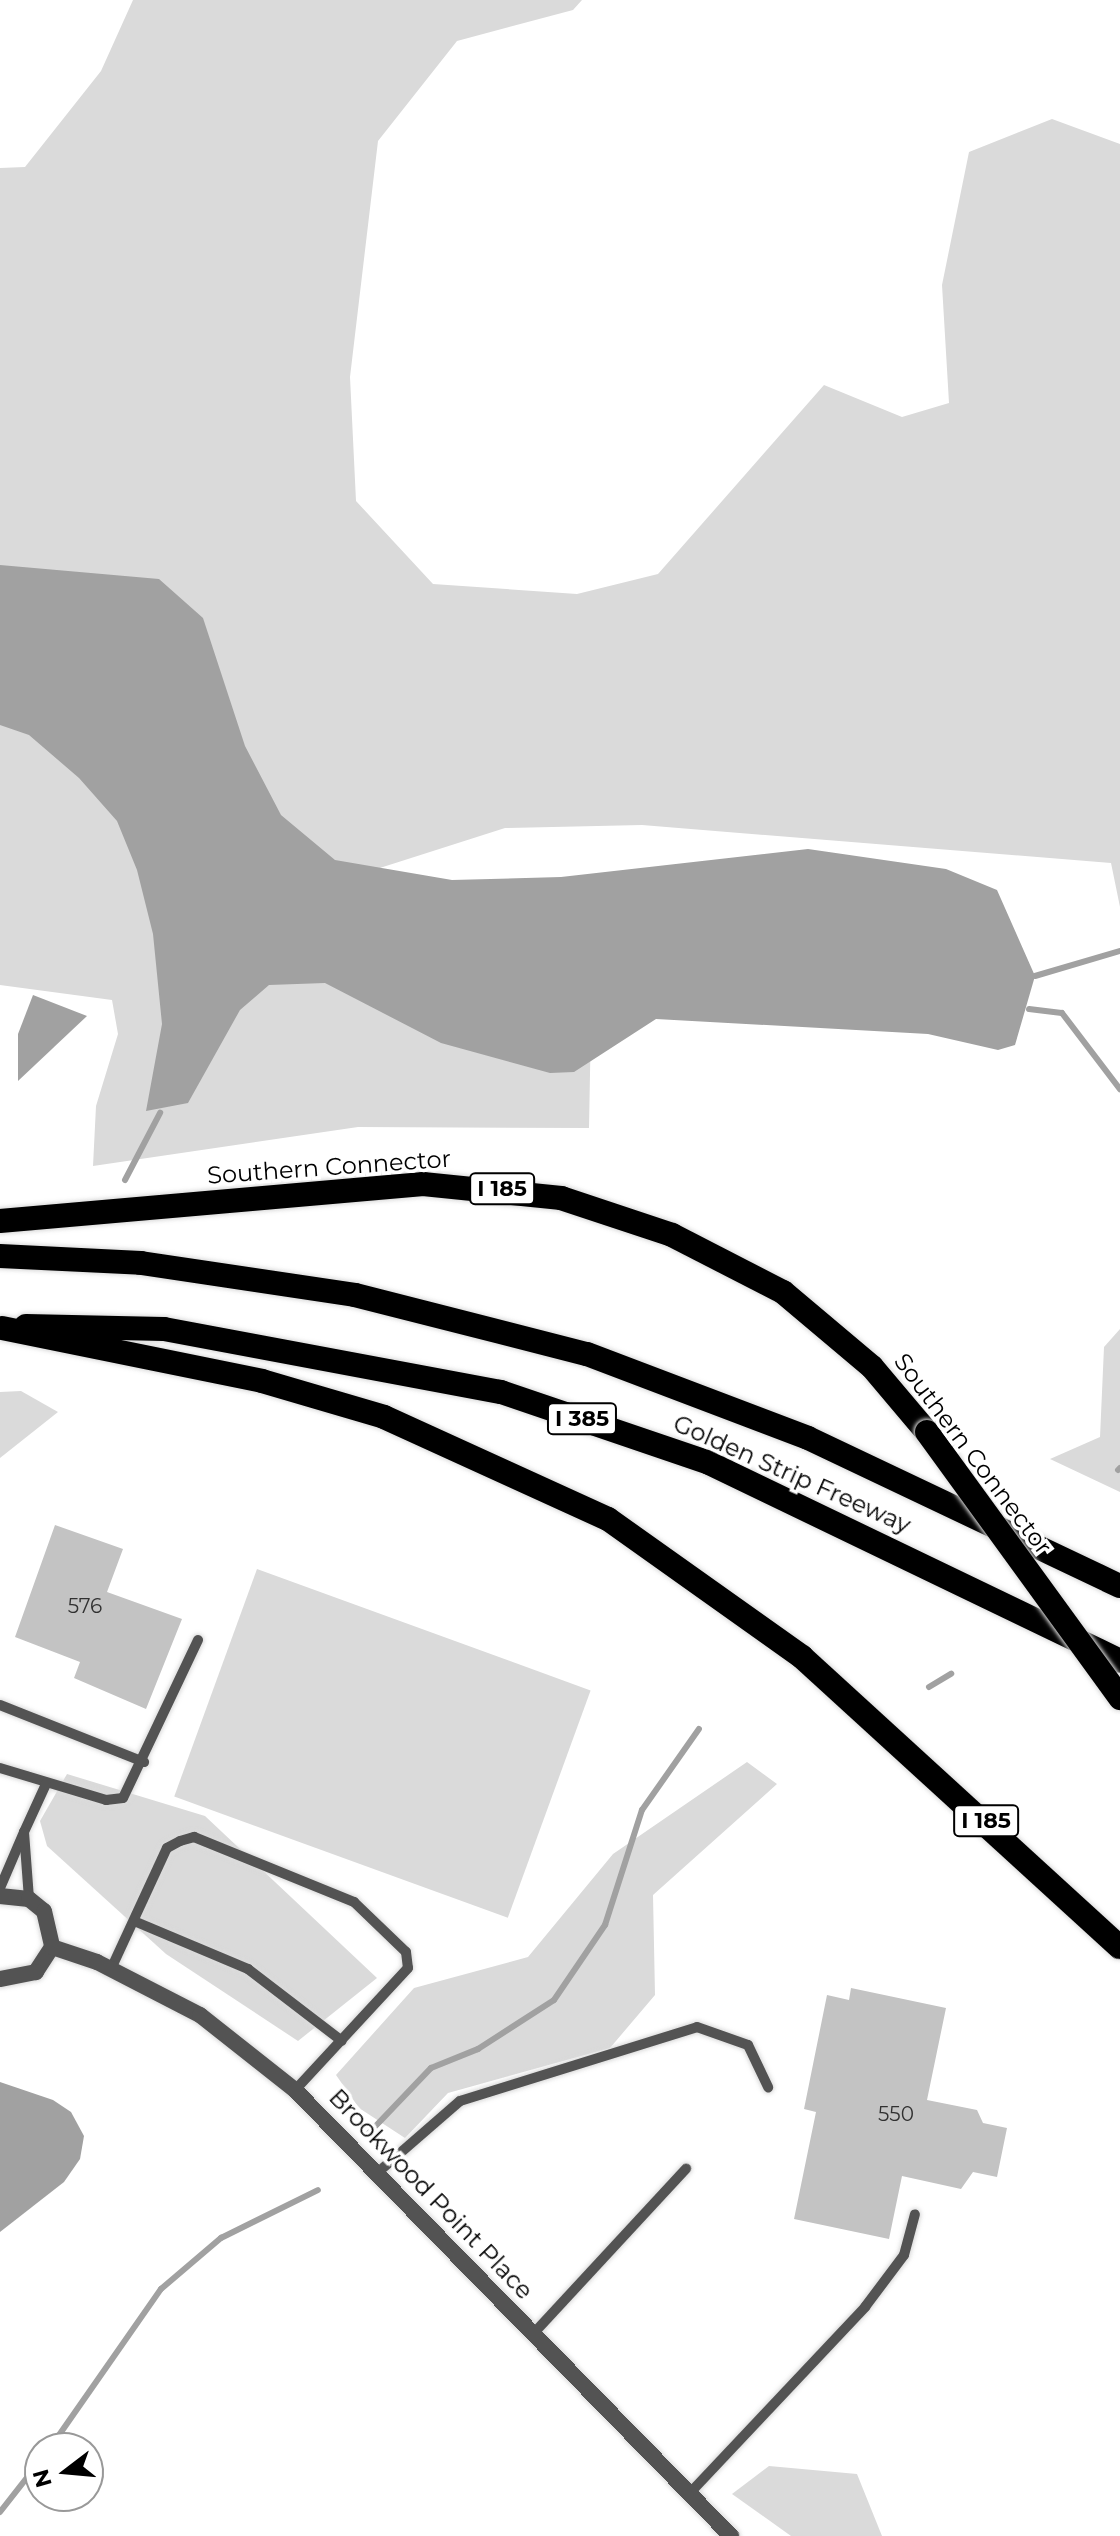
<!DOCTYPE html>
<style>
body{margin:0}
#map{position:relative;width:1120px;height:2536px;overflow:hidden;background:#fff;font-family:Montserrat,sans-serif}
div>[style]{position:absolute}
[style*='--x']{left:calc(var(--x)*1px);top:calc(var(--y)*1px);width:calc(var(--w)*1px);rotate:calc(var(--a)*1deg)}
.green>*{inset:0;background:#dadada;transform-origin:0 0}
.water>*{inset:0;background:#a1a1a1}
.stream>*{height:6px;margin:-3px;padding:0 3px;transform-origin:3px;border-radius:3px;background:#a1a1a1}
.building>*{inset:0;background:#c3c3c3}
.roads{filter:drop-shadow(0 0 2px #dbdbdb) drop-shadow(0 0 2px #dbdbdb)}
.service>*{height:10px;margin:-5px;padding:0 5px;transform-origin:5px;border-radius:5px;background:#535353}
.minor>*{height:16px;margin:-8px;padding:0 8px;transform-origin:8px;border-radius:8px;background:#535353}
.motorway>*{height:24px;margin:-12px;padding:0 12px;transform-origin:12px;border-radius:12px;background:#000}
.bridges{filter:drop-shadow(0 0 2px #dbdbdb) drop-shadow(0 0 2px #dbdbdb)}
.motorway-bridge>*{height:24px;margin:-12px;padding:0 12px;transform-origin:12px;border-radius:12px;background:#000}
span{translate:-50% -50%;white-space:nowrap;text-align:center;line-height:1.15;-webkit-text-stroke:7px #fff;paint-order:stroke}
.number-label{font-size:20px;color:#313131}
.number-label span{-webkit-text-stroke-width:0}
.shield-label span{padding:2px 6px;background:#fff;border:2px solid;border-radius:6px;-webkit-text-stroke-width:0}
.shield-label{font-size:22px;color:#000;font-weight:700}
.street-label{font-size:24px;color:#000}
.north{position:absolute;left:24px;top:2432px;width:80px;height:80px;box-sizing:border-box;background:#fff;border:2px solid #999;border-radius:50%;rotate:254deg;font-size:22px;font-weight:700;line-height:32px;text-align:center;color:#000}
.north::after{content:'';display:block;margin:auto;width:28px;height:36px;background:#000;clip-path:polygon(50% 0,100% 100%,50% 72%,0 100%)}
</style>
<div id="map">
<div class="green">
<div style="clip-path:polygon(133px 0,582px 0,573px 10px,457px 41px,378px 141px,350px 377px,356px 501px,433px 584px,577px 594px,658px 574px,824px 385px,902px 417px,949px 403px,942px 285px,969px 152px,1052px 119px,1120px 144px,1120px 907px,1111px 863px,642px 825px,505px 828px,361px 874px,591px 1020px,589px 1128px,358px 1127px,93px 1166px,96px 1106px,118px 1034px,112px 1000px,0 985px,0 168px,25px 167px,101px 71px)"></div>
<div style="clip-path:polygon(1120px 1329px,1120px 1492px,1050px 1459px,1100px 1437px,1104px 1347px)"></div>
<div style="clip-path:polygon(21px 1391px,58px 1412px,0 1458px,0 1392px)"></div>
<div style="left:257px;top:1569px;width:355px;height:242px;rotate:20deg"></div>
<div style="clip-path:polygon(747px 1762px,777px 1784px,653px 1895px,655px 1995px,610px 2048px,448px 2093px,405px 2138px,359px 2108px,336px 2075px,414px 1988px,528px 1957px,613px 1854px)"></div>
<div style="clip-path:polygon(67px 1774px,205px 1816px,377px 1978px,298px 2041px,166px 1954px,47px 1846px,40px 1821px)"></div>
<div style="clip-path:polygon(769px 2466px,857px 2474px,882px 2536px,791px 2536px,732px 2494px)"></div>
</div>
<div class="water">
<div style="clip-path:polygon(0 565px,159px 579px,203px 618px,245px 746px,281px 815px,335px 860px,452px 880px,561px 877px,808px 849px,946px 869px,997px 890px,1035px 976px,1015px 1045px,998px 1050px,928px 1034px,656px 1019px,574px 1072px,550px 1073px,441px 1043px,325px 983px,269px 985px,240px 1010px,188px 1103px,146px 1111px,162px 1024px,153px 934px,137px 870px,117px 821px,79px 778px,29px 735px,0 725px)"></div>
<div style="clip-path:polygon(33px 995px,87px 1016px,18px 1081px,18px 1034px)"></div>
<div style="clip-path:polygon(0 2082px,53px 2100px,71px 2112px,84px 2136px,80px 2159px,64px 2182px,0 2232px)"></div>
</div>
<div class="stream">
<div style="--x:1035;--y:976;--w:89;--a:-16.4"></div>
<div style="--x:1029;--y:1009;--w:33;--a:7"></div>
<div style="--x:1062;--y:1013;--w:96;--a:52.7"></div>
<div style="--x:125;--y:1180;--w:76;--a:-62.4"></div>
<div style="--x:1118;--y:1470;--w:3;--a:-45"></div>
<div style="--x:929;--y:1687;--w:26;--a:-31"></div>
<div style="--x:369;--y:2133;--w:90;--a:-46.4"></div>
<div style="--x:431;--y:2068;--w:51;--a:-22"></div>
<div style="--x:478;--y:2049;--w:90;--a:-32.8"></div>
<div style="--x:554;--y:2000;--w:91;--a:-55.8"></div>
<div style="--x:605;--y:1925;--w:121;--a:-72.2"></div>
<div style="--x:642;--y:1810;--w:99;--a:-54.9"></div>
<div style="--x:50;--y:2448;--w:194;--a:-55.1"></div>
<div style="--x:161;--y:2289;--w:79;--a:-40.4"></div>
<div style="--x:221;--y:2238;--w:108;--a:-26.3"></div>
<div style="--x:0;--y:2512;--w:65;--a:-51.9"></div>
</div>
<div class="building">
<div style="clip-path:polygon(55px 1525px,123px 1549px,107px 1592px,182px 1619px,146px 1709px,74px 1678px,80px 1662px,15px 1637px)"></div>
<div style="clip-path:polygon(851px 1988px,946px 2008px,927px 2100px,977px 2110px,983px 2123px,1007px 2128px,997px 2177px,973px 2172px,961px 2189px,902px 2176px,889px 2239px,794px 2219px,816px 2112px,804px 2109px,827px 1995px,849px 2000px)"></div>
</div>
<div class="roads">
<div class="service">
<div style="--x:0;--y:1705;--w:155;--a:21.6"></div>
<div style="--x:0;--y:1768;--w:111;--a:16.8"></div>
<div style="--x:106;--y:1800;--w:17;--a:-7"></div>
<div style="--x:123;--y:1798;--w:175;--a:-64.6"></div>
<div style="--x:24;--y:1832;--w:53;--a:-65.4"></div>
<div style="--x:0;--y:1888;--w:61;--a:-66.8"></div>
<div style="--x:24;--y:1832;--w:67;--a:85.7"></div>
<div style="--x:134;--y:1921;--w:124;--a:22.8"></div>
<div style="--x:248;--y:1969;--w:118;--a:37.5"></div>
<div style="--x:111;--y:1969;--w:133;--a:-65.2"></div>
<div style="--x:167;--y:1848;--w:15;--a:-28"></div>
<div style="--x:180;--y:1841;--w:15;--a:-16"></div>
<div style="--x:194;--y:1837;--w:173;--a:22.1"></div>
<div style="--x:354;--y:1902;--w:72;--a:43.9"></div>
<div style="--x:406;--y:1952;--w:16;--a:83"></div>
<div style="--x:408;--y:1968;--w:166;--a:132.8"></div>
<div style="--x:376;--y:2174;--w:111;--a:-41"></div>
<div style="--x:460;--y:2101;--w:248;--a:-17.3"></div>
<div style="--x:697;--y:2027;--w:54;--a:19.4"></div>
<div style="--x:748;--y:2045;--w:47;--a:64.5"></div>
<div style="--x:534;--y:2333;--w:224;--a:-47.2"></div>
<div style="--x:689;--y:2494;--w:257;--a:-46.7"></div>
<div style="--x:865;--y:2307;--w:65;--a:-53.1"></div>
<div style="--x:904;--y:2255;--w:42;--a:-75"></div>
</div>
<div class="minor">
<div style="--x:0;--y:1896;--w:29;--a:6"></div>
<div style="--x:29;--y:1899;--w:19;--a:39"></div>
<div style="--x:44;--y:1911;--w:37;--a:77"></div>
<div style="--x:52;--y:1947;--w:30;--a:123"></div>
<div style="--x:36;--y:1972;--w:37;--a:169"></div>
<div style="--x:52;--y:1947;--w:47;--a:18.4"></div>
<div style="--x:97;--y:1962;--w:116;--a:27.2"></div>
<div style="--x:200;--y:2015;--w:121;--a:38.3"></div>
<div style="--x:295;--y:2090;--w:624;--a:45.65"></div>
</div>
<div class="motorway">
<div style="--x:0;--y:1221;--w:425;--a:-5"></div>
<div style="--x:423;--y:1184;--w:139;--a:5.8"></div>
<div style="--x:561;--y:1198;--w:117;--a:18.4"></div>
<div style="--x:672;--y:1235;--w:125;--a:27.2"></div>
<div style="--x:783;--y:1292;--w:116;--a:40.1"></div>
<div style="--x:872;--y:1367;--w:85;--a:49.8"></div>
<div style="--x:0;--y:1256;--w:141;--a:2.8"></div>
<div style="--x:141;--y:1263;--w:216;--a:8.5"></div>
<div style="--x:355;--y:1295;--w:239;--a:14.3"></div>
<div style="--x:587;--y:1354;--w:236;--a:20.8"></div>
<div style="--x:808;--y:1438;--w:345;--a:25.4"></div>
<div style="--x:26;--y:1326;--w:138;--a:1.2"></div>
<div style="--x:164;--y:1329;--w:343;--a:10.6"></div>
<div style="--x:501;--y:1392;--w:220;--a:18.8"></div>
<div style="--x:709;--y:1463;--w:456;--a:25.7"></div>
<div style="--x:2;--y:1328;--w:265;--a:11.5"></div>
<div style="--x:262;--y:1381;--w:127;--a:16.4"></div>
<div style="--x:384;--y:1417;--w:246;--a:24.5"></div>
<div style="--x:608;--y:1519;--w:238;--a:35.4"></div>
<div style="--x:802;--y:1657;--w:430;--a:42.4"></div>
</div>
</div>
<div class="bridges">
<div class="motorway-bridge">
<div style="--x:927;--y:1432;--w:329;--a:54"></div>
</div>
</div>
<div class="number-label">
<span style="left:85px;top:1606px">576</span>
<span style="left:896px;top:2114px">550</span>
</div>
<div class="shield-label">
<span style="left:502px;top:1189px">I 185</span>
<span style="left:582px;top:1419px">I 385</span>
<span style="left:986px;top:1821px">I 185</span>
</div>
<div class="street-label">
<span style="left:329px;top:1167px;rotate:-4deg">Southern Connector</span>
<span style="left:973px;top:1454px;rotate:53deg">Southern Connector</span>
<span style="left:792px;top:1474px;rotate:24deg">Golden Strip Freeway</span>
<span style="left:431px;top:2194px;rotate:46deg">Brookwood Point Place</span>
</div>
<div class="north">N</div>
</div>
